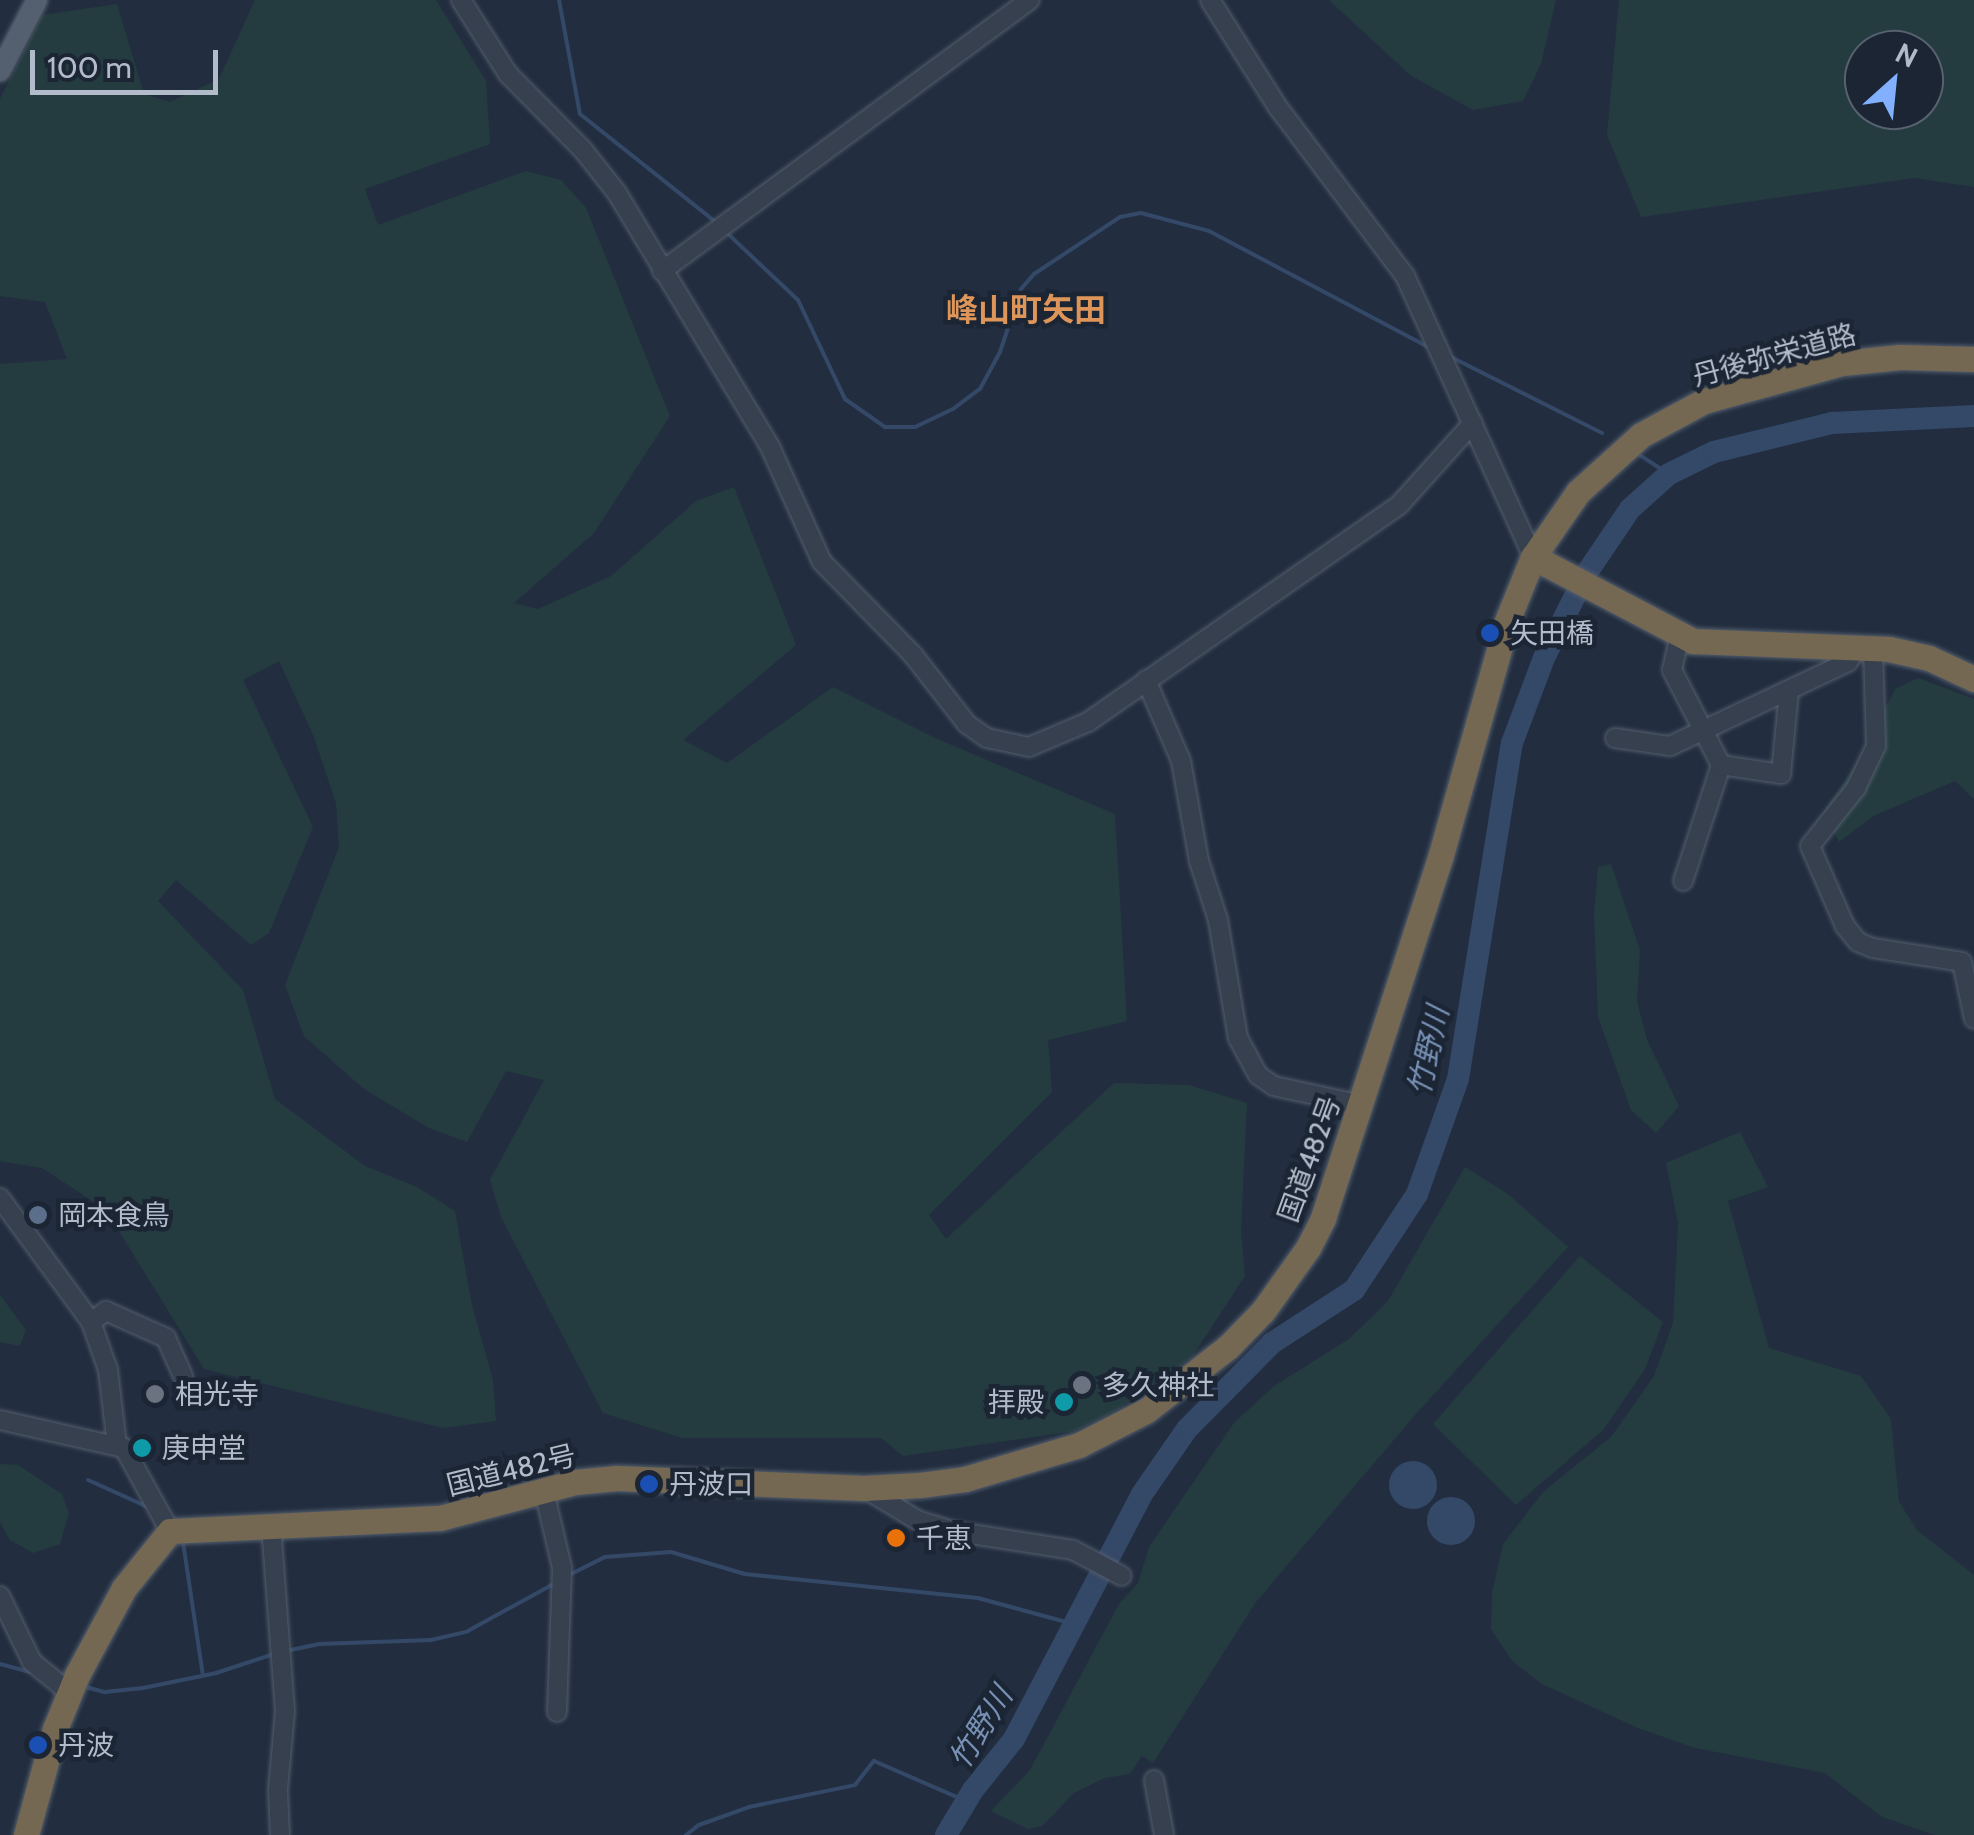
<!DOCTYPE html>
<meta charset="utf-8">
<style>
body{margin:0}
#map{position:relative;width:1974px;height:1835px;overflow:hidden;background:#222e3f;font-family:Cabin,"Noto Sans JP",sans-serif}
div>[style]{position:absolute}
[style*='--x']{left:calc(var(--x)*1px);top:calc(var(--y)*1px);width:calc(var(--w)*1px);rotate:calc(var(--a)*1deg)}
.green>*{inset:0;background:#243c40}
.water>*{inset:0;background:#344868}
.round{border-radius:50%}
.stream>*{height:4px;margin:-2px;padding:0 2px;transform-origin:2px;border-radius:2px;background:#344868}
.river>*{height:22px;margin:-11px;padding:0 11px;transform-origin:11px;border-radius:11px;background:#344868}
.roads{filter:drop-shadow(0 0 2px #545e6d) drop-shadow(0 0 2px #545e6d)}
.minor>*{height:18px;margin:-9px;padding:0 9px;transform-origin:9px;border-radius:9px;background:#36404f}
.major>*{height:20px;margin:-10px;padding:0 10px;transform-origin:10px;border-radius:10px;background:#545f6f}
.highway>*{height:25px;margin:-12.5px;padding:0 12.5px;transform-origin:12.5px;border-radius:12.5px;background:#756852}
.dots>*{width:28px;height:28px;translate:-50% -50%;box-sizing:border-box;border:5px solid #1b2534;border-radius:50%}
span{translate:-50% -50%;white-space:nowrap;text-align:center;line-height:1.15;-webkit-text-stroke:9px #1b2534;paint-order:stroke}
.street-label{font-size:28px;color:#b2bbca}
.poi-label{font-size:28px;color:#b2bbca}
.left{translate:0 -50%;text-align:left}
.right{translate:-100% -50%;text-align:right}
.water-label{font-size:30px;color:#7790b4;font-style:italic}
.quarter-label{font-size:32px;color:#dd9559;font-weight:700}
.north{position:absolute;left:1844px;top:30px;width:100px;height:100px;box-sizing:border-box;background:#1b2534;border:2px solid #576170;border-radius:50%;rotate:27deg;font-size:28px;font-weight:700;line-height:40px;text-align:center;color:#b2bbca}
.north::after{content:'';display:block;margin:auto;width:35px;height:45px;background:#82b0ff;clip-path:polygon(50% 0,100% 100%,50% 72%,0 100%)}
.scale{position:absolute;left:30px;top:50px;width:188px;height:45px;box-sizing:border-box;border:5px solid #b2bbca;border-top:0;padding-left:12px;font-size:30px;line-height:35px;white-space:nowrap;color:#b2bbca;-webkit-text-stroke:8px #1b2534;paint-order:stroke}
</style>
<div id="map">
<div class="green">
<div style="clip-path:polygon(255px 0,436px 0,486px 81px,490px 144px,365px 189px,378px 225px,526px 171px,561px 180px,586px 208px,670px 416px,594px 533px,514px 603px,538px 609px,611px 576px,696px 501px,734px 487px,796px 645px,683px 740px,727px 763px,833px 687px,935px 738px,1115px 814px,1127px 1021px,1048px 1040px,1052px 1092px,929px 1215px,946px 1239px,1114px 1083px,1189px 1085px,1247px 1103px,1241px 1231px,1245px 1276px,1192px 1357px,1115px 1411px,1075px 1431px,903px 1456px,881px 1438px,682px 1438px,603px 1413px,501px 1217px,490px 1180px,544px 1080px,506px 1071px,467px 1142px,429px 1128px,364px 1089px,304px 1036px,285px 985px,339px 847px,336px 803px,314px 737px,279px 661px,243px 680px,313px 827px,269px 933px,251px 945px,176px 880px,158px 901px,243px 990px,275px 1099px,365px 1166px,417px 1187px,455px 1211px,472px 1305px,493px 1380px,496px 1421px,443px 1428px,204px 1369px,106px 1210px,42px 1168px,0 1161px,0 364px,67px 359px,45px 302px,0 296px,0 99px,42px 15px,117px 4px,144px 94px,170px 102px,219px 79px)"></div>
<div style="clip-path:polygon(1329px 0,1556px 0,1541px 64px,1523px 101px,1473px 110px,1410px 75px)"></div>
<div style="clip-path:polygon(evenodd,1619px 0,1974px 0,1974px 187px,1914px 178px,1641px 217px,1607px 135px,1619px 0,1864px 50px,1924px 50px,1924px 110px,1864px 110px,1864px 50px)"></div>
<div style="clip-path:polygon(1918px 678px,1974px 699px,1974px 799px,1955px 781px,1873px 816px,1839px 842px,1824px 811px,1864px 752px,1895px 689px)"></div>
<div style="clip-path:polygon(1611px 864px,1640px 950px,1637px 1001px,1647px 1040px,1679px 1106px,1656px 1133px,1631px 1110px,1598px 1017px,1594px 913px,1598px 867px)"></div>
<div style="clip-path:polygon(1740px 1132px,1768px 1187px,1728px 1201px,1769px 1348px,1861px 1376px,1891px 1419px,1899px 1502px,1917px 1530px,1974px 1575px,1974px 1835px,1935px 1835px,1882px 1817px,1825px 1773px,1695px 1748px,1638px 1728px,1542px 1684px,1512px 1661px,1491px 1629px,1492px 1593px,1503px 1544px,1544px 1491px,1611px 1437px,1654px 1376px,1673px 1323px,1678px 1223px,1666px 1163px)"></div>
<div style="clip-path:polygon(1465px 1167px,1508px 1194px,1568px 1247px,1415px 1415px,1256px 1602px,1153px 1763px,1142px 1756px,1130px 1774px,1105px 1778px,1074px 1793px,1042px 1826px,1028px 1829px,991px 1811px,1030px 1770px,1119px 1604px,1138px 1583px,1149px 1547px,1234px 1423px,1274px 1386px,1349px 1339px,1388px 1301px)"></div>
<div style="clip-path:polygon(1580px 1256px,1663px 1322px,1645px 1369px,1604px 1429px,1516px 1505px,1433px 1424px)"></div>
<div style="clip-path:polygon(0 1295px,26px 1330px,20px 1346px,0 1342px)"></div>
<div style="clip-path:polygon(0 1464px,18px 1465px,62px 1494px,69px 1513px,60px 1544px,33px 1553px,10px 1540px,0 1522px)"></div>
</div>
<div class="water">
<div class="round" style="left:1389px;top:1461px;width:48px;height:48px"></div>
<div class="round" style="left:1427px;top:1497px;width:48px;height:48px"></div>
</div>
<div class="stream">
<div style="--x:559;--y:0;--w:116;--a:79.6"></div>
<div style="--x:580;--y:114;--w:174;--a:38.5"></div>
<div style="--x:726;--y:232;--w:99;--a:43.4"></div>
<div style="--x:798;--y:300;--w:110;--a:64.6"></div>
<div style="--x:845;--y:399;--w:49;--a:35"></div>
<div style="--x:885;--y:427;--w:30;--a:0"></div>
<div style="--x:915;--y:427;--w:42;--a:-25.3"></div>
<div style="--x:953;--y:409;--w:34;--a:-37"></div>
<div style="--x:980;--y:389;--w:42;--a:-61.6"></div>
<div style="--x:1000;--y:352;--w:66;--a:-71.6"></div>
<div style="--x:1021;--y:289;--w:20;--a:-49"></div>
<div style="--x:1034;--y:274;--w:103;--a:-33.5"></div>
<div style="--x:1120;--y:217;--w:21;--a:-11"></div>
<div style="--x:1141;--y:213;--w:70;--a:14.8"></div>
<div style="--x:1209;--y:231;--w:248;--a:27.9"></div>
<div style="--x:1451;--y:357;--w:169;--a:26.7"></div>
<div style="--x:1638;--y:454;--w:37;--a:33"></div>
<div style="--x:88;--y:1480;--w:66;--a:24.2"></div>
<div style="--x:183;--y:1542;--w:135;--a:81.5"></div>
<div style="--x:569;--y:1575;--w:40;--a:-26.6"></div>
<div style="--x:605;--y:1557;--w:66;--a:-4.3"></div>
<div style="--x:671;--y:1552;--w:77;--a:16.6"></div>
<div style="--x:745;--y:1574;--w:234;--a:5.9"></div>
<div style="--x:978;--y:1598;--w:99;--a:15.2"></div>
<div style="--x:286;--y:1651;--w:34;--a:-12"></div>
<div style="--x:319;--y:1644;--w:112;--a:-2"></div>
<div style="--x:431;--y:1640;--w:36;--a:-13"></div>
<div style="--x:466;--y:1632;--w:104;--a:-28.8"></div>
<div style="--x:0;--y:1664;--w:30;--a:15"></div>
<div style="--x:82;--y:1686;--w:24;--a:15"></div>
<div style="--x:105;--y:1692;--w:38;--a:-6"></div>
<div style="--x:143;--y:1688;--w:75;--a:-11.6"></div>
<div style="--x:216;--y:1673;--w:64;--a:-18.2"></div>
<div style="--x:686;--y:1835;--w:16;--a:-38"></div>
<div style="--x:699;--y:1825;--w:53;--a:-19.8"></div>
<div style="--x:749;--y:1807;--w:108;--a:-11.7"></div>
<div style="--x:855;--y:1785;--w:31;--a:-52"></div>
<div style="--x:874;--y:1761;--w:100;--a:23.5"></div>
</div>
<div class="river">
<div style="--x:946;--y:1835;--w:52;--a:-59"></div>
<div style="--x:973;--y:1790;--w:65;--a:-51.2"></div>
<div style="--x:1014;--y:1739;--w:276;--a:-62.4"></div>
<div style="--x:1142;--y:1494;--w:79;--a:-55.3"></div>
<div style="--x:1187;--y:1429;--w:121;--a:-45.3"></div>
<div style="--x:1272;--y:1343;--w:98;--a:-32.9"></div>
<div style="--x:1354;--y:1290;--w:115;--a:-56.7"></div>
<div style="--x:1417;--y:1194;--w:122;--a:-70.4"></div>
<div style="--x:1458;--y:1079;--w:340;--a:-80.9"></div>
<div style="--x:1512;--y:743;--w:91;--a:-69.4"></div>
<div style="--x:1544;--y:658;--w:94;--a:-63.4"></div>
<div style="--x:1586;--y:574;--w:78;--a:-55.9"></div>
<div style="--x:1630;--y:509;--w:52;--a:-41.9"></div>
<div style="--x:1669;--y:474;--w:50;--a:-26.1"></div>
<div style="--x:1714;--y:452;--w:122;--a:-13.8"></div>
<div style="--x:1832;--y:423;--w:142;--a:-2.8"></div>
</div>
<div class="roads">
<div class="minor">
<div style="--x:461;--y:0;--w:88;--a:57.6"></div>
<div style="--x:508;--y:74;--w:107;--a:45.4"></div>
<div style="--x:583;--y:150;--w:55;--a:51.7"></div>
<div style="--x:617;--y:193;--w:297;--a:58.9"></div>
<div style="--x:770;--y:447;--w:126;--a:65.7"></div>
<div style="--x:822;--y:562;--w:130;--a:45.6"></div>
<div style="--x:913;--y:655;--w:88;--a:52"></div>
<div style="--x:967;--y:724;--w:24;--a:35"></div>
<div style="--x:987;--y:738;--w:43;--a:12.1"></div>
<div style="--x:1029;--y:747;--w:64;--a:-23"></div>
<div style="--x:1088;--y:722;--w:381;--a:-34.9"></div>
<div style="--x:1400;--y:504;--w:109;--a:-48"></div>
<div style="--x:1210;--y:0;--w:125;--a:57.7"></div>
<div style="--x:1277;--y:106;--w:213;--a:53"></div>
<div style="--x:1405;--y:276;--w:309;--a:65.5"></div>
<div style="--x:662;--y:271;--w:457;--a:-36.4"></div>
<div style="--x:1680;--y:635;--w:36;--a:103"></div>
<div style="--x:1672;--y:670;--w:107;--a:62.7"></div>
<div style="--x:1721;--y:765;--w:122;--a:108.1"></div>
<div style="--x:1873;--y:649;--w:97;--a:88.2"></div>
<div style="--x:1876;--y:746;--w:47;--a:115.5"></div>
<div style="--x:1856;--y:788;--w:74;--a:128.4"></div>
<div style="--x:1810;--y:846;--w:87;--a:66.4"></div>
<div style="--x:1845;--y:926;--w:21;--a:51"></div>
<div style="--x:1858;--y:942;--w:16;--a:22"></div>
<div style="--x:1873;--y:948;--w:90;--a:8.9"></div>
<div style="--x:1962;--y:962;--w:58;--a:78.1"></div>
<div style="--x:1146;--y:680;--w:88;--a:66.6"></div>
<div style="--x:1181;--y:761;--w:102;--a:79.8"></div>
<div style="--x:1199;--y:861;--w:62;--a:72.1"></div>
<div style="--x:1218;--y:920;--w:120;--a:80.4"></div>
<div style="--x:1238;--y:1038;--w:42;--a:61.6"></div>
<div style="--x:1258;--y:1075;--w:19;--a:35"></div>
<div style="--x:1274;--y:1086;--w:89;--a:12.3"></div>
<div style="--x:1615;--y:738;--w:56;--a:8.3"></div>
<div style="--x:1670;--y:746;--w:197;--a:-25.3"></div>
<div style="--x:1848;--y:662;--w:15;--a:-62"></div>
<div style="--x:1721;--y:765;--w:61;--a:8.5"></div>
<div style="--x:1781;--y:774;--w:83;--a:-84.5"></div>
<div style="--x:0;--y:1198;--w:154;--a:53.7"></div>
<div style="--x:91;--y:1322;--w:51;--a:70.5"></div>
<div style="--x:108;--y:1370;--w:76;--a:83.2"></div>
<div style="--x:91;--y:1322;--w:19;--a:-36"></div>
<div style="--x:106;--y:1311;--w:66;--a:24.2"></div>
<div style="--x:166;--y:1338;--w:42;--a:65.9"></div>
<div style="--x:0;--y:1420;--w:127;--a:12.7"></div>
<div style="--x:124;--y:1448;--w:95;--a:61"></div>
<div style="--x:864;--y:1488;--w:62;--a:31.1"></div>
<div style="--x:917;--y:1520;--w:37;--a:17"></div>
<div style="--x:952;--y:1531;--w:122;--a:8.9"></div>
<div style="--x:1073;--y:1550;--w:55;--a:28"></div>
<div style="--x:544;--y:1491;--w:79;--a:76.8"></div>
<div style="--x:562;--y:1568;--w:144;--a:92"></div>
<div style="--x:271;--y:1525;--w:187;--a:85.7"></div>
<div style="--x:285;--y:1711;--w:79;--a:95.1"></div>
<div style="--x:278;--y:1790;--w:45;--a:87.5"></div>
<div style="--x:0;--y:1596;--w:73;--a:64.1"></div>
<div style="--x:32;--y:1662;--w:48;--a:39"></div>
<div style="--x:1154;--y:1780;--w:56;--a:79.7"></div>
</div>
<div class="major">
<div style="--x:0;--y:71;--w:80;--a:-62.5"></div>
</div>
<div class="highway">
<div style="--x:1533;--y:557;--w:181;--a:27.7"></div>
<div style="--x:1693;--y:641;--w:196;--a:2.3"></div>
<div style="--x:1889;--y:649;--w:41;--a:12.7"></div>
<div style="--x:1929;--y:658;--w:50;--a:25"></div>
<div style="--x:26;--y:1835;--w:110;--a:-74.7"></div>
<div style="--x:55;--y:1729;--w:58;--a:-67.8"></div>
<div style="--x:77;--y:1675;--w:99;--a:-61.6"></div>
<div style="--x:124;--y:1588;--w:73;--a:-51.1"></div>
<div style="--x:170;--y:1531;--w:270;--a:-2.8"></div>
<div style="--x:440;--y:1518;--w:140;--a:-14.9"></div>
<div style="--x:575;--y:1482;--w:42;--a:-5.4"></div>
<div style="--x:617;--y:1478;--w:247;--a:2.3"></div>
<div style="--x:864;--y:1488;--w:56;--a:-3.1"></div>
<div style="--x:920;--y:1485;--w:45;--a:-7.6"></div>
<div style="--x:965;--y:1479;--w:119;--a:-16.6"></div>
<div style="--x:1079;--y:1445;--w:76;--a:-27.2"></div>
<div style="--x:1147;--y:1410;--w:103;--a:-37.9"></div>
<div style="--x:1228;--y:1347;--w:50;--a:-45.8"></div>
<div style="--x:1263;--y:1311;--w:77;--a:-54.5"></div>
<div style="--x:1308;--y:1248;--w:34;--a:-63"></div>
<div style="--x:1323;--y:1218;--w:379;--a:-72"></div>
<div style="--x:1440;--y:858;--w:246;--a:-74.2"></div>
<div style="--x:1507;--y:621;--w:69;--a:-67.9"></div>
<div style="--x:1533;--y:557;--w:79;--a:-55.3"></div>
<div style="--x:1578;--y:492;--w:85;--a:-42.1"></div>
<div style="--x:1641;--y:435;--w:72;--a:-28.4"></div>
<div style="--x:1704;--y:401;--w:143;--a:-15.4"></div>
<div style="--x:1842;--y:363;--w:58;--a:-5.9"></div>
<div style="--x:1900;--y:357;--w:74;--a:1.5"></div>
</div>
</div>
<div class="dots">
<div style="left:1490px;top:633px;background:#1a4fb4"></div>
<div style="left:38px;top:1215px;background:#5c6f8a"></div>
<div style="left:1082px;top:1385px;background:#6b7280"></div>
<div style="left:155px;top:1394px;background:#6b7280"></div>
<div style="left:1064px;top:1402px;background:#0f9aa8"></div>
<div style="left:142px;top:1448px;background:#0f9aa8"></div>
<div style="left:649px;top:1484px;background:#1a4fb4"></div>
<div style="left:896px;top:1538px;background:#e8710a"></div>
<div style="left:38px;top:1745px;background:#1a4fb4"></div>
</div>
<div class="street-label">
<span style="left:1774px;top:355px;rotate:-15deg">丹後弥栄道路</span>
<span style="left:1309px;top:1159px;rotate:-70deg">国道482号</span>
<span style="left:511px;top:1470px;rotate:-14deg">国道482号</span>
</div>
<div class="poi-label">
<span class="left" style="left:1510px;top:633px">矢田橋</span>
<span class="left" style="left:58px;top:1215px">岡本食鳥</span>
<span class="left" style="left:1102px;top:1385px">多久神社</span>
<span class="left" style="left:175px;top:1394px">相光寺</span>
<span class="right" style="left:1044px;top:1402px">拝殿</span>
<span class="left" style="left:162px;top:1448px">庚申堂</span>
<span class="left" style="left:669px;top:1484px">丹波口</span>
<span class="left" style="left:916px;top:1538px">千恵</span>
<span class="left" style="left:58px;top:1745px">丹波</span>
</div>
<div class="water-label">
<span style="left:1429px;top:1051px;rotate:-77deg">竹野川</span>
<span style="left:981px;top:1728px;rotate:-58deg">竹野川</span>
</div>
<div class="quarter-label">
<span style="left:1026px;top:310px">峰山町矢田</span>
</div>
<div class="north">N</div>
<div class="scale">100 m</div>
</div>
